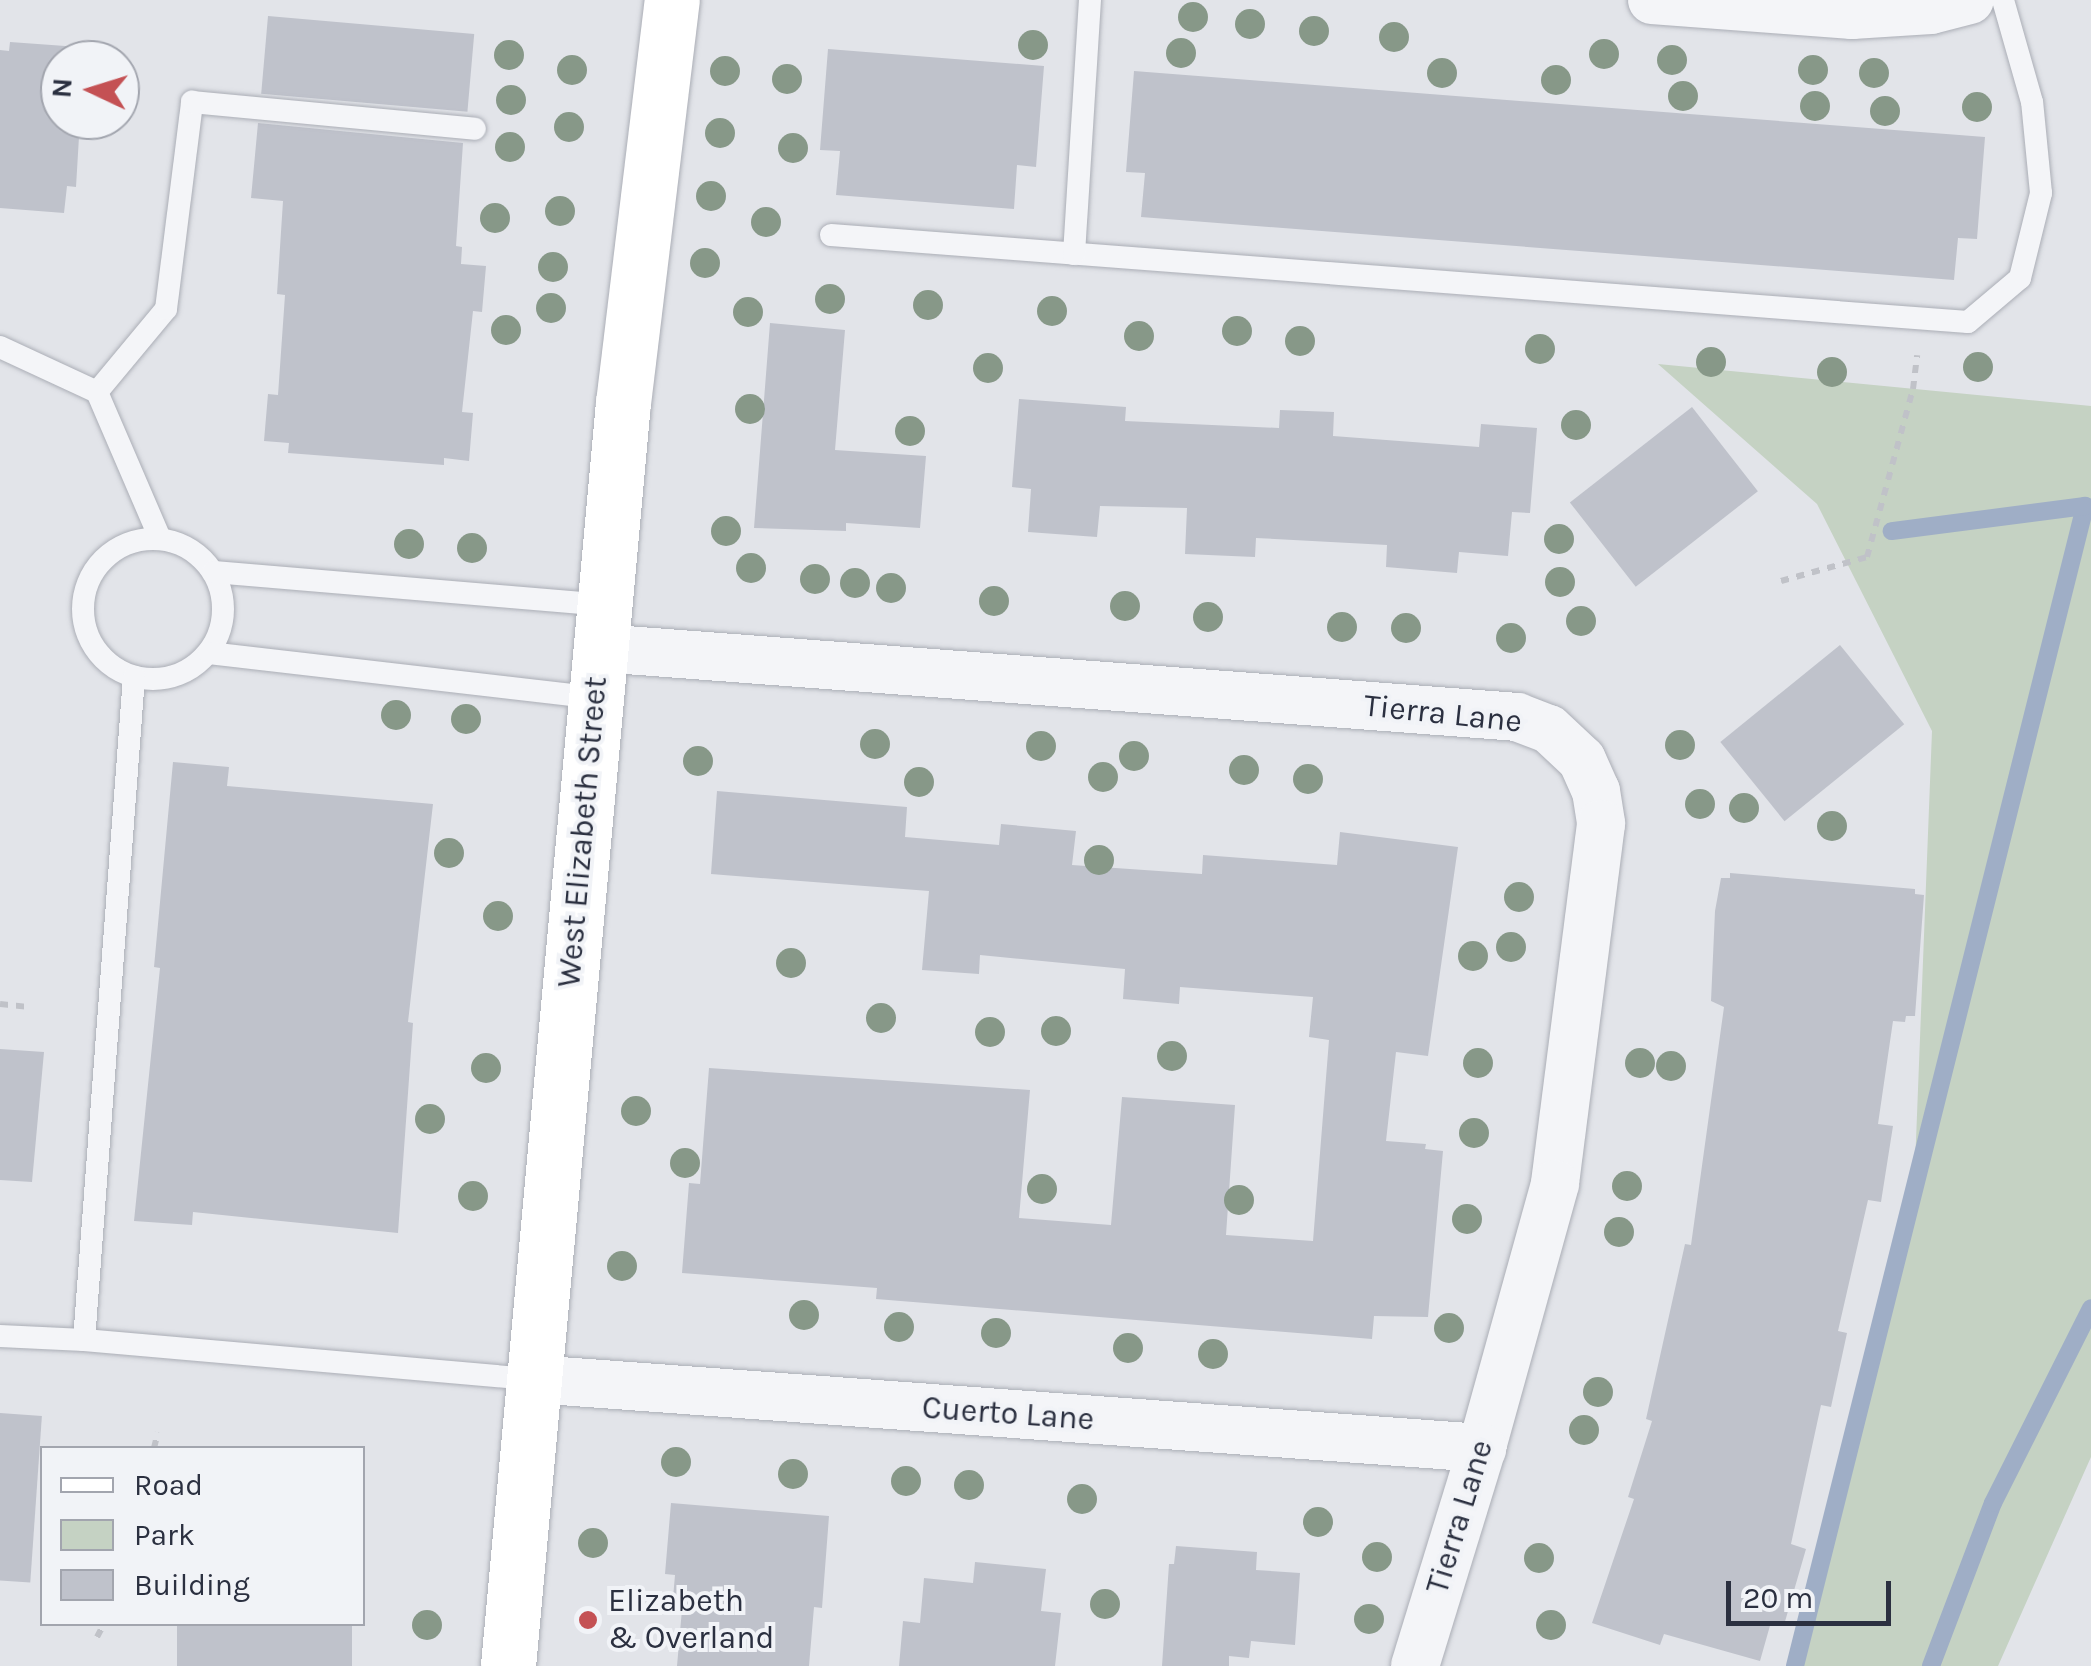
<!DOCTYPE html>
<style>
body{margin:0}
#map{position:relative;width:2091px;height:1666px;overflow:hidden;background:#e2e4e9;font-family:Karla,sans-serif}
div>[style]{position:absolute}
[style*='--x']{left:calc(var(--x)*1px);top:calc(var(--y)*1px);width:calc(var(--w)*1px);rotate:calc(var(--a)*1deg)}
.green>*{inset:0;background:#c5d2c3}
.stream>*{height:18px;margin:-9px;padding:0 9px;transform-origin:9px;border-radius:9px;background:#9faec6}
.building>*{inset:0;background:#bfc2cb;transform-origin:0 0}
.path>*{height:6px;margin-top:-3px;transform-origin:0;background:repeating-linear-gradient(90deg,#c0c2c8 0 8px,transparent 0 16px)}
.roads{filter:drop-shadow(0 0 2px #abaeb6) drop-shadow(0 0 2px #abaeb6)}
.lane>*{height:22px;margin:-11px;padding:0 11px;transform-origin:11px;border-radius:11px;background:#f4f5f8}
.lane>.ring{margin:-11px;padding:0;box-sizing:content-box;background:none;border:22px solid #f4f5f8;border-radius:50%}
.street>*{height:48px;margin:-24px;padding:0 24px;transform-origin:24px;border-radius:24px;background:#f4f5f8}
.secondary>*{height:55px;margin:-27.5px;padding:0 27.5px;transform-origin:27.5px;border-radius:27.5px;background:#fff}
.trees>*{width:30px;height:30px;margin:-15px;border-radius:50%;background:#879888}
.dots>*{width:28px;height:28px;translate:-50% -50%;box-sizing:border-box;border:5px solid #f1f3f7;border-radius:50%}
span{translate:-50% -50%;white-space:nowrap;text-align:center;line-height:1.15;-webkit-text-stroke:8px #f1f3f7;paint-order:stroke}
.street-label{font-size:32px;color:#2b3040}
.poi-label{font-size:32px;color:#2b3040}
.left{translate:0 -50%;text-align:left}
.legend{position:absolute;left:40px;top:1446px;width:325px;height:180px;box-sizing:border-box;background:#f1f3f7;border:2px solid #a2a5ae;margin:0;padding:12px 18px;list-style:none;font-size:30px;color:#2b3040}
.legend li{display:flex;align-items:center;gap:20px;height:50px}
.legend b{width:50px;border:2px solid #a2a5ae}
.north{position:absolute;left:40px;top:40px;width:100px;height:100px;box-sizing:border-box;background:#f1f3f7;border:2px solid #a2a5ae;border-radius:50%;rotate:274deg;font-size:28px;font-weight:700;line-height:40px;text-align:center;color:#2b3040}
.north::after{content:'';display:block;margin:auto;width:35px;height:45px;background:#c45154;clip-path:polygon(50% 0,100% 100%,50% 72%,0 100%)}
.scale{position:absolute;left:1726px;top:1581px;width:165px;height:45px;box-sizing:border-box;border:5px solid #2b3040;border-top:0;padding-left:12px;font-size:30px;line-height:35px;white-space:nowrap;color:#2b3040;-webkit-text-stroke:8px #f1f3f7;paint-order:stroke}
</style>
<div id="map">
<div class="green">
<div style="clip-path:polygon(1658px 364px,2091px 406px,2091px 1457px,1998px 1666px,1793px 1666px,1913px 1217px,1932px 731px,1817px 504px)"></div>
</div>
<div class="stream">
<div style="--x:1795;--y:1666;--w:1196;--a:-75.96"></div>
<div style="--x:2085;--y:506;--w:195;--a:172.6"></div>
<div style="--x:1931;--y:1666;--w:174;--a:-69.2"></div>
<div style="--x:1993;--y:1503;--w:218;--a:-63.3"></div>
</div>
<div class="building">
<div style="left:268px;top:16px;width:207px;height:78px;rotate:5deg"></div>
<div style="clip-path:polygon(10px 42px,79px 47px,78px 60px,60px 60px,60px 120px,80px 120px,76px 187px,67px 186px,64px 213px,0 208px,0 50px,9px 51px)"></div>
<div style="clip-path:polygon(828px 49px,1044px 66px,1036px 167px,1017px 165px,1014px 209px,836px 195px,840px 151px,820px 150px)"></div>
<div style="clip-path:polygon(1134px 71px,1985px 137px,1977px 239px,1958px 238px,1954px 280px,1141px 217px,1145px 173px,1126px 172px)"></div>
<div style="clip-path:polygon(258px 123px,463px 143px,456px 246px,462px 247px,461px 264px,486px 266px,482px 312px,473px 311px,462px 412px,473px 413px,469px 461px,444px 458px,444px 465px,288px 453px,289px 443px,264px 441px,268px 394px,278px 395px,285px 295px,277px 294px,283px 201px,251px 198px)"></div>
<div style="clip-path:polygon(770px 323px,845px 330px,835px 450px,926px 456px,920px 528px,846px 523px,846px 531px,754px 528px)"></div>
<div style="clip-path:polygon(1019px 399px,1126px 407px,1125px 421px,1279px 428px,1280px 410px,1334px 412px,1333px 436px,1479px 447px,1481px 424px,1537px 428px,1530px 513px,1512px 512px,1508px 556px,1459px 552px,1457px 573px,1386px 567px,1387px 545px,1256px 538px,1255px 557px,1185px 554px,1187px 508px,1100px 506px,1097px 537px,1028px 532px,1031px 489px,1012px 487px)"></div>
<div style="left:1692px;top:407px;width:107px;height:155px;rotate:52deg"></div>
<div style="left:1840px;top:645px;width:102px;height:154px;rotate:51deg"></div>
<div style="clip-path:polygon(173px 762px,229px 767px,227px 786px,433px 804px,408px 1022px,413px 1023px,398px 1233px,193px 1212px,192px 1225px,134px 1221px,160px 968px,154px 967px)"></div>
<div style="clip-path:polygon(717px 791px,907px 807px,905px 837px,999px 845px,1001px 824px,1076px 831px,1072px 865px,1202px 874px,1203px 855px,1337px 865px,1340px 832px,1458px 847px,1428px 1056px,1396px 1052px,1386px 1141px,1426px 1144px,1425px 1149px,1443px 1151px,1428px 1317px,1374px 1316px,1372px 1339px,876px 1299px,877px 1288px,682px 1273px,689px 1183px,700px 1184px,709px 1068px,1030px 1090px,1019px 1218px,1111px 1225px,1122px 1097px,1235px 1105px,1226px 1235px,1313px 1241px,1329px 1040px,1309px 1037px,1313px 997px,1180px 987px,1179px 1004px,1123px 999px,1125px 969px,980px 955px,979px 974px,922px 970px,929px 891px,711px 874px)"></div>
<div style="clip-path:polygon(1730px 873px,1915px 889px,1915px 894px,1924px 895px,1915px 1016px,1906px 1016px,1905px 1022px,1893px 1021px,1878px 1124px,1893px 1126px,1881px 1202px,1868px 1200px,1838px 1331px,1847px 1333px,1831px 1407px,1821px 1405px,1791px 1544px,1806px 1549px,1784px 1625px,1771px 1622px,1760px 1661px,1664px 1634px,1660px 1645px,1592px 1623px,1634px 1499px,1628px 1497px,1652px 1421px,1646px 1419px,1685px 1244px,1691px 1245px,1724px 1007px,1711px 1001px,1715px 911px,1721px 878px,1730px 878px)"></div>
<div style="clip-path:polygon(0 1049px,44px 1052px,32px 1182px,0 1180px)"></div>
<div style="left:0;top:1413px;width:42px;height:167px;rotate:4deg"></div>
<div style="clip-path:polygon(671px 1503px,829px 1516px,822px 1608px,814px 1607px,809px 1666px,677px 1666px,683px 1598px,673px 1598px,675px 1575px,665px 1574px)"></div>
<div style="clip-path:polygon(1176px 1546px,1257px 1552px,1256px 1570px,1300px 1573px,1295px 1645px,1251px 1641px,1249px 1658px,1229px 1656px,1229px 1666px,1162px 1666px,1169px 1564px,1174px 1564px)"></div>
<div style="clip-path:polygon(975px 1562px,1046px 1569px,1041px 1611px,1061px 1613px,1055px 1666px,899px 1666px,903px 1621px,920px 1623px,924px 1578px,973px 1583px)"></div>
<div style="left:177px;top:1624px;width:175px;height:42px"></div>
</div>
<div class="path">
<div style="--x:1781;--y:581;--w:89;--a:-15.6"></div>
<div style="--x:1867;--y:557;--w:174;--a:-74.7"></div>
<div style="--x:1913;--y:389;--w:34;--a:-83"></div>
<div style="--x:0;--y:1004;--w:30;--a:6"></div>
<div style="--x:154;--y:1448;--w:16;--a:-76"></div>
<div style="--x:97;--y:1637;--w:15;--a:-62"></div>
</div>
<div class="roads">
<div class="lane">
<div style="--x:831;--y:235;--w:1140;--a:4.38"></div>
<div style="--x:1968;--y:322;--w:68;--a:-40.2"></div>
<div style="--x:2020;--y:278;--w:88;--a:-76.1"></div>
<div style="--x:2041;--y:193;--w:91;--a:-95.6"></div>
<div style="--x:2032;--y:102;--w:106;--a:-105.9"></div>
<div style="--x:1074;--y:254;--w:255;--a:-86.4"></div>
<div style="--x:0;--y:347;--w:107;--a:24.9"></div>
<div style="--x:97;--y:392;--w:108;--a:-50.3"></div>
<div style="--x:166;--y:309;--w:209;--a:-82.8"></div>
<div style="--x:192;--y:102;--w:284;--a:5.4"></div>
<div style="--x:97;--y:392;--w:159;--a:66.7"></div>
<div class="ring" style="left:83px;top:539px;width:118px;height:118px"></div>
<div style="--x:213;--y:572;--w:392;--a:4.8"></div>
<div style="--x:209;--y:653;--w:389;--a:6.6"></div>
<div style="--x:134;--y:677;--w:665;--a:94.31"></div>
<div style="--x:84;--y:1340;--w:451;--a:5"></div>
<div style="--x:0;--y:1336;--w:84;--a:2.7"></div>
</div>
<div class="street">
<div style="--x:1652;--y:0;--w:201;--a:4.3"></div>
<div style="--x:1852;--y:15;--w:79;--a:-3.6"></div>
<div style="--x:1931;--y:10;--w:40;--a:-14.4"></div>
<div style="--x:600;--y:648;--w:920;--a:4.3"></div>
<div style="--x:1517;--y:717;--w:34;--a:21"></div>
<div style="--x:1549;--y:729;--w:45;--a:43.2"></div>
<div style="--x:1582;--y:760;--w:34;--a:66"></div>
<div style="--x:1596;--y:791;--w:33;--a:81"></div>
<div style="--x:1601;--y:824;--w:363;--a:97.3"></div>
<div style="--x:1555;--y:1184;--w:274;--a:105.5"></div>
<div style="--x:1482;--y:1448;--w:228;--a:107.1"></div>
<div style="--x:533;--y:1379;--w:952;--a:4.16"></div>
</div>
<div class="secondary">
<div style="--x:508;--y:1666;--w:1268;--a:-84.8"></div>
<div style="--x:623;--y:403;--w:406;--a:-83.1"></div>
</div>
</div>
<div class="trees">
<div style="left:1193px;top:17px"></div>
<div style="left:1250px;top:24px"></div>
<div style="left:1314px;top:31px"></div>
<div style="left:1394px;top:37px"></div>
<div style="left:1033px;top:45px"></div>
<div style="left:1181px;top:53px"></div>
<div style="left:1604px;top:54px"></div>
<div style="left:509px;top:55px"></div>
<div style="left:1672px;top:60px"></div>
<div style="left:572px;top:70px"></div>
<div style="left:1813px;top:70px"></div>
<div style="left:725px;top:71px"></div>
<div style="left:1442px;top:73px"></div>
<div style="left:1874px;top:73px"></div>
<div style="left:787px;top:79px"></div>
<div style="left:1556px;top:80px"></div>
<div style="left:1683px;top:96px"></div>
<div style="left:511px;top:100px"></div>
<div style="left:1815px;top:106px"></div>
<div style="left:1977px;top:107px"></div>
<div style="left:1885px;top:111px"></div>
<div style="left:569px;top:127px"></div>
<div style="left:720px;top:133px"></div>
<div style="left:510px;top:147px"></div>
<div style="left:793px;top:148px"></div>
<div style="left:711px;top:196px"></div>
<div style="left:560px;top:211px"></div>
<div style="left:495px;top:218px"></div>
<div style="left:766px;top:222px"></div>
<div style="left:705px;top:263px"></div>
<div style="left:553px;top:267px"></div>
<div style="left:830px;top:299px"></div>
<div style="left:928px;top:305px"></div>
<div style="left:551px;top:308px"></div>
<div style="left:1052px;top:311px"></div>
<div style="left:748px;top:312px"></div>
<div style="left:506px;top:330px"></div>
<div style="left:1237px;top:331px"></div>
<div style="left:1139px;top:336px"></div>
<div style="left:1300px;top:341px"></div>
<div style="left:1540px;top:349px"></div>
<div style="left:1711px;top:362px"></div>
<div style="left:1978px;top:367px"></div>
<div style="left:988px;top:368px"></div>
<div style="left:1832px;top:372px"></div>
<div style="left:750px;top:409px"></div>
<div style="left:1576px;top:425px"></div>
<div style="left:910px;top:431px"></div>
<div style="left:726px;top:531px"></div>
<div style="left:1559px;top:539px"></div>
<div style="left:409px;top:544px"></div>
<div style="left:472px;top:548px"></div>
<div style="left:751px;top:568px"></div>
<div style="left:815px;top:579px"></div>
<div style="left:1560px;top:582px"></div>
<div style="left:855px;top:583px"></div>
<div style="left:891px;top:588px"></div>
<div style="left:994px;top:601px"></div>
<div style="left:1125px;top:606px"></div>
<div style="left:1208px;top:617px"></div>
<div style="left:1581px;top:621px"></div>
<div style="left:1342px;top:627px"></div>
<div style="left:1406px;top:628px"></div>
<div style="left:1511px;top:638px"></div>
<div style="left:396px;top:715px"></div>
<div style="left:466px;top:719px"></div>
<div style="left:875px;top:744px"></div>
<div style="left:1680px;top:745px"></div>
<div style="left:1041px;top:746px"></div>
<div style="left:1134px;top:756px"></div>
<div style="left:698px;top:761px"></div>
<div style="left:1244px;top:770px"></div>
<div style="left:1103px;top:777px"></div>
<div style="left:1308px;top:779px"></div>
<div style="left:919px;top:782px"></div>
<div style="left:1700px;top:804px"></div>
<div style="left:1744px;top:808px"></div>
<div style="left:1832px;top:826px"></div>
<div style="left:449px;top:853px"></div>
<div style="left:1099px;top:860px"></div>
<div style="left:1519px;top:897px"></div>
<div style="left:498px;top:916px"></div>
<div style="left:1511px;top:947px"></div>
<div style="left:1473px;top:956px"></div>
<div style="left:791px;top:963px"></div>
<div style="left:881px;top:1018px"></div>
<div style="left:1056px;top:1031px"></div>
<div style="left:990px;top:1032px"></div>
<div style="left:1172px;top:1056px"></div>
<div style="left:1478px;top:1063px"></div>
<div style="left:1640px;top:1063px"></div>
<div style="left:1671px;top:1066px"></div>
<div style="left:486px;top:1068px"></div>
<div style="left:636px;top:1111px"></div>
<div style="left:430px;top:1119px"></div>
<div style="left:1474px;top:1133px"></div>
<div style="left:685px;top:1163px"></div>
<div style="left:1627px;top:1186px"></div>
<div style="left:1042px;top:1189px"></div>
<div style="left:473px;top:1196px"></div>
<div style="left:1239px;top:1200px"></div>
<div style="left:1467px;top:1219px"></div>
<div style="left:1619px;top:1232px"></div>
<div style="left:622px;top:1266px"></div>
<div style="left:804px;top:1315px"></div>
<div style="left:899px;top:1327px"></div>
<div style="left:1449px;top:1328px"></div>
<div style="left:996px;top:1333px"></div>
<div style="left:1128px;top:1348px"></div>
<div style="left:1213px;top:1354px"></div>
<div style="left:1598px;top:1392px"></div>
<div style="left:1584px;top:1430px"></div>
<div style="left:676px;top:1462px"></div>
<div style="left:793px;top:1474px"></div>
<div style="left:906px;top:1481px"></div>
<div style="left:969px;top:1485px"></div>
<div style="left:1082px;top:1499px"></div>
<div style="left:1318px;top:1522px"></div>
<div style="left:593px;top:1543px"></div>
<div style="left:1377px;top:1557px"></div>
<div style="left:1539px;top:1558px"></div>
<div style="left:1105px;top:1604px"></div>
<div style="left:1369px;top:1619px"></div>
<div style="left:427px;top:1625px"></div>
<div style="left:1551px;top:1625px"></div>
</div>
<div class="dots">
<div style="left:588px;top:1620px;background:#c45154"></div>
</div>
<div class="street-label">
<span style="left:1443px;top:714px;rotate:6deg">Tierra Lane</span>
<span style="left:583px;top:832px;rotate:-85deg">West Elizabeth Street</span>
<span style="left:1008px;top:1414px;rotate:4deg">Cuerto Lane</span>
<span style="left:1460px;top:1517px;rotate:-73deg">Tierra Lane</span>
</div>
<div class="poi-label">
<span class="left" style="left:608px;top:1620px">Elizabeth<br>&amp; Overland</span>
</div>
<ul class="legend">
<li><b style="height:12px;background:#fff"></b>Road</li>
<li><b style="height:28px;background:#c5d2c3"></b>Park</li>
<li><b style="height:28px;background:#bfc2cb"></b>Building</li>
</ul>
<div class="north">N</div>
<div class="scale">20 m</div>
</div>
